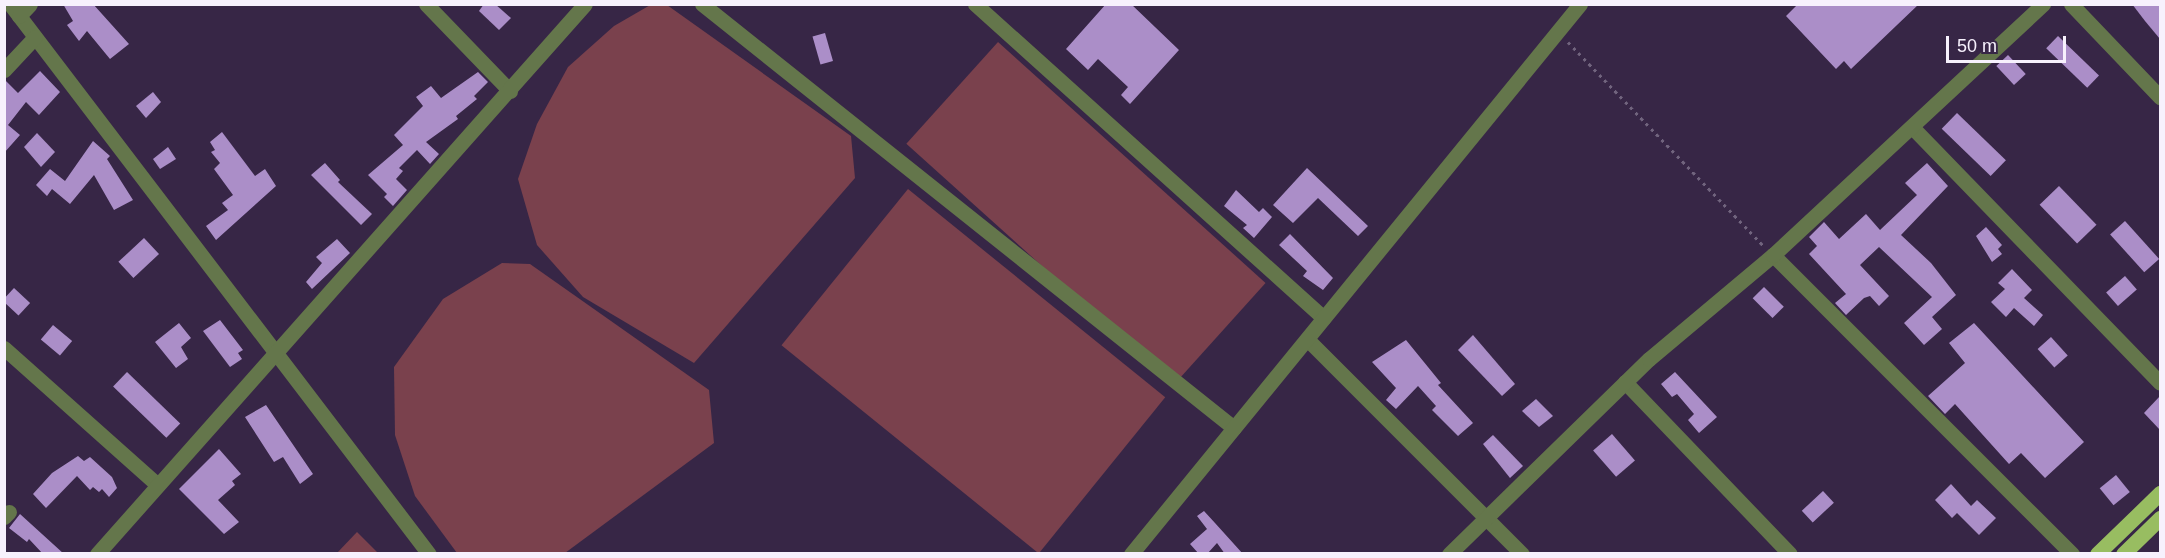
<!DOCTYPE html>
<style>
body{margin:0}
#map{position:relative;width:2165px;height:558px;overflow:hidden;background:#372646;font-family:Arial,sans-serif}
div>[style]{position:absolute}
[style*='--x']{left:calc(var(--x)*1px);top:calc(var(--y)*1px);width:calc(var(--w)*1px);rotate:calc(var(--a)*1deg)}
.green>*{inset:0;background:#7a414d;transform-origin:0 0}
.building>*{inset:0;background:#ab8ec8;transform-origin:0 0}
.path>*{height:3px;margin-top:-1.5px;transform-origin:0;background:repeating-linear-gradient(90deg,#71647e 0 3px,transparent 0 7.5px)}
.minor>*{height:15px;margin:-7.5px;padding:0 7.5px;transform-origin:7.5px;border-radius:7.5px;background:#64764b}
.major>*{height:15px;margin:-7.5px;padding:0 7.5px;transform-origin:7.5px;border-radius:7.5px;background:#98bd61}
span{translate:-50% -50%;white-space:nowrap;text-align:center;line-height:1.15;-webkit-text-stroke:6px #372646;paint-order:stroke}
.frame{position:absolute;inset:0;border:6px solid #f7f1fd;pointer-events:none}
.scale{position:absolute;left:1946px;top:36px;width:120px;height:27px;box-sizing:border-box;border:3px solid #f7f1fd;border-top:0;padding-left:8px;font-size:18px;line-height:21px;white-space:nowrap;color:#f7f1fd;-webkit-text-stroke:4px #372646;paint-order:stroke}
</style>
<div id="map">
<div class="green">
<div style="clip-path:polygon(652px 4px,667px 5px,851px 136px,855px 178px,694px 363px,583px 297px,537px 245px,518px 179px,537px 124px,568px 67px,614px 26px)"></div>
<div style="left:998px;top:42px;width:360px;height:137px;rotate:42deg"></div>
<div style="left:908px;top:189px;width:331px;height:201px;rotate:39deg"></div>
<div style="clip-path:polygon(502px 263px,530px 264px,709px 390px,714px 443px,565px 553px,457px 553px,415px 496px,395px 435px,394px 367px,443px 299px)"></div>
<div style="clip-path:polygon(357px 532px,378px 553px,337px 553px)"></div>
</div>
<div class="building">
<div style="clip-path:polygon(63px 4px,93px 4px,129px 44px,110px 59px,87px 31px,79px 41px,67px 25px,73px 21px)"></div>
<div style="clip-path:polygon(484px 4px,495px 4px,511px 18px,499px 30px,479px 11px)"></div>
<div style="clip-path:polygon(1106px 4px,1131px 4px,1179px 50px,1130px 104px,1121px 95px,1128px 87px,1098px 59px,1088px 70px,1066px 49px)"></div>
<div style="clip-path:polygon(1798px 4px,1919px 4px,1851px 69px,1844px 61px,1836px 69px,1786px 16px)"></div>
<div style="clip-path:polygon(2132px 4px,2160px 4px,2160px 39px,2145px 21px)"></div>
<div style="left:825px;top:33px;width:29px;height:13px;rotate:74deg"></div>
<div style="left:2058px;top:36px;width:57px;height:17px;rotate:44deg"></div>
<div style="left:2008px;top:55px;width:26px;height:16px;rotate:47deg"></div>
<div style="clip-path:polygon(40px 71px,60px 92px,39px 115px,26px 102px,8px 125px,20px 135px,4px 153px,4px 79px,18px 93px)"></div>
<div style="clip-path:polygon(478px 72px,488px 82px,474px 96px,477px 99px,456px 116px,458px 119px,426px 142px,439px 154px,430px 164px,417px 150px,399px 168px,403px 171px,396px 179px,407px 190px,393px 206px,384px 197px,387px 194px,368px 175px,403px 145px,394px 135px,423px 106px,416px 97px,431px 86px,441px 98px)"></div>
<div style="clip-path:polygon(153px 92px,161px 102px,146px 118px,136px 106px)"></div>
<div style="left:1957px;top:113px;width:68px;height:22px;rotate:44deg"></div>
<div style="clip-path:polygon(222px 132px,255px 176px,265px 169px,276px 186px,216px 240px,206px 226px,228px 210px,222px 203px,233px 195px,214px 169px,220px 163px,211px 152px,215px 150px,210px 142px)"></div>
<div style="clip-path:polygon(37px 133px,55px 152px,41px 167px,24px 147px)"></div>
<div style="clip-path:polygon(93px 141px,110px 156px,107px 159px,133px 200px,114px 210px,94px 175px,70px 204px,52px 189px,47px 196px,36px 185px,50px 169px,65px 181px)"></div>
<div style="clip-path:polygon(168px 147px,176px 159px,160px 169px,153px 159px)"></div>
<div style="clip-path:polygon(325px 163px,340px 180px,338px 182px,372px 214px,361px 225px,311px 175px)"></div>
<div style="clip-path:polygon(1927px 163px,1948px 186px,1901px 235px,1931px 263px,1956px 295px,1932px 317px,1942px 329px,1924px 345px,1904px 323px,1932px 297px,1879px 247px,1860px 265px,1889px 296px,1879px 306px,1870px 296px,1864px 298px,1846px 315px,1835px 303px,1846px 294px,1809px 254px,1817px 246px,1809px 237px,1824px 222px,1839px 239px,1866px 214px,1880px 230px,1917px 195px,1905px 183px)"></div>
<div style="clip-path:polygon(1307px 168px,1368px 226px,1358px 236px,1318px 198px,1293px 223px,1273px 205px)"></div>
<div style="left:2059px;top:186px;width:54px;height:27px;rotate:46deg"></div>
<div style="clip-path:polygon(1236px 190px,1259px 212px,1263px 208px,1272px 217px,1254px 238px,1243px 228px,1247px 225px,1224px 206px)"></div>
<div style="left:2125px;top:221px;width:51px;height:20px;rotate:48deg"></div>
<div style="clip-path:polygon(1986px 227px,2002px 245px,1998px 249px,2002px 254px,1992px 262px,1976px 236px)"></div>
<div style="clip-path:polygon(1290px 234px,1333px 278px,1323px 290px,1303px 276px,1307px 271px,1279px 245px)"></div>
<div style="left:144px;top:238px;width:22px;height:35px;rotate:47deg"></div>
<div style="clip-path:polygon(337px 239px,350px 253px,312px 289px,306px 282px,322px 263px,316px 257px)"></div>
<div style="clip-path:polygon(2012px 269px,2032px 290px,2024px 298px,2043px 315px,2034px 326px,2014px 308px,2006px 317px,1991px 302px,2005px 289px,1998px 283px)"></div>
<div style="left:2125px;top:276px;width:18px;height:25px;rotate:49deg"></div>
<div style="left:1764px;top:287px;width:28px;height:16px;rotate:45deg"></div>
<div style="left:14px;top:288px;width:22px;height:17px;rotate:43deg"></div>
<div style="clip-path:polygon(220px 320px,243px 350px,238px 353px,242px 359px,230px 367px,203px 331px)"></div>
<div style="clip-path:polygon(179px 323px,191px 338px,181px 347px,188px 359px,176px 368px,155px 342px)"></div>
<div style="clip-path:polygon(1974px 323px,2084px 442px,2045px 478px,2021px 453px,2009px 464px,1955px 404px,1945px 414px,1928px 396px,1965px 363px,1949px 343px)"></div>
<div style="left:53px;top:325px;width:25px;height:19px;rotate:40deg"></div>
<div style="clip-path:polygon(1473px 335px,1515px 384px,1502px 396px,1458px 350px)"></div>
<div style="left:2051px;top:337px;width:25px;height:18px;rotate:48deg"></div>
<div style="clip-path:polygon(1406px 340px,1441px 383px,1438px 385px,1473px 423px,1458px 436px,1432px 410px,1436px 406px,1418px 386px,1396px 409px,1386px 400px,1396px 388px,1372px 362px)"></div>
<div style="left:127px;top:372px;width:74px;height:20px;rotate:44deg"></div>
<div style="clip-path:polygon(1675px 372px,1717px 417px,1699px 433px,1688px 420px,1694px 414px,1677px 394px,1672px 397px,1661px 384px)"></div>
<div style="clip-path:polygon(2160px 396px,2160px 430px,2144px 413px)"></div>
<div style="clip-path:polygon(1536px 399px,1553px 416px,1539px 427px,1522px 411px)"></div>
<div style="clip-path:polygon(266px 405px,313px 474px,300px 484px,283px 457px,274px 462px,245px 417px)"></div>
<div style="left:1612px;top:434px;width:35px;height:25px;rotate:49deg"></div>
<div style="clip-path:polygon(1493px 435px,1523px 466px,1510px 478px,1483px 444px)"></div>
<div style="clip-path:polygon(219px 449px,241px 474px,232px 481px,235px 485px,218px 500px,239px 522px,224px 534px,179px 489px)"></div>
<div style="clip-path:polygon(78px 456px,84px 461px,90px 457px,112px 477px,117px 488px,109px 497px,102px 489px,99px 492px,93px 487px,90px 490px,77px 476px,46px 508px,33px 494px,52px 473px)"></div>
<div style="left:2116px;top:475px;width:22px;height:21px;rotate:51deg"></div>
<div style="clip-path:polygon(1951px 484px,1971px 506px,1977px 500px,1996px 518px,1979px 535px,1957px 513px,1952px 518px,1935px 500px)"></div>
<div style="left:1823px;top:491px;width:16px;height:29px;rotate:47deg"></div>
<div style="clip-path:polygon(1204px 511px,1215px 523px,1243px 554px,1225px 554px,1217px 543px,1207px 554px,1199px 554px,1190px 544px,1207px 529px,1197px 516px)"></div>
<div style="clip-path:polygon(20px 514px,64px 554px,43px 554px,29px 539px,27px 542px,9px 528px)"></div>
</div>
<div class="path">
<div style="--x:1568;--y:42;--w:281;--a:46.2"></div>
</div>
<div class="minor">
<div style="--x:10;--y:4;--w:691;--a:52.7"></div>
<div style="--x:426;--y:4;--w:121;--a:46"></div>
<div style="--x:702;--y:4;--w:680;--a:38.55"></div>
<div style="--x:975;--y:4;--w:469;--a:42"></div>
<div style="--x:2071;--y:4;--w:129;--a:46.3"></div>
<div style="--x:19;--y:16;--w:16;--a:-47"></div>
<div style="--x:4;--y:70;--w:45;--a:-46.8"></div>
<div style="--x:1912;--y:127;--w:356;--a:45.9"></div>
<div style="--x:1773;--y:255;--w:423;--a:45"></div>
<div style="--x:1307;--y:339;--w:304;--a:45"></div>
<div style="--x:4;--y:348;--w:206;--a:41.7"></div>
<div style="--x:1625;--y:382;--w:238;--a:46.2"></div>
<div style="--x:4;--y:517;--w:7;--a:-45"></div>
<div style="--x:97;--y:554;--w:735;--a:-48.42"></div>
<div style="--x:1131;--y:554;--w:710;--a:-50.77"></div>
<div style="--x:1449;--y:554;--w:279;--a:-44.3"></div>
<div style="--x:1649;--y:359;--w:162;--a:-40"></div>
<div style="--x:1773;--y:255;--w:369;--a:-42.9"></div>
</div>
<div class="major">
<div style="--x:2097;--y:554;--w:88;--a:-44.1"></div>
<div style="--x:2123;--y:554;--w:52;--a:-44.2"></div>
</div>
<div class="frame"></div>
<div class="scale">50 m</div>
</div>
